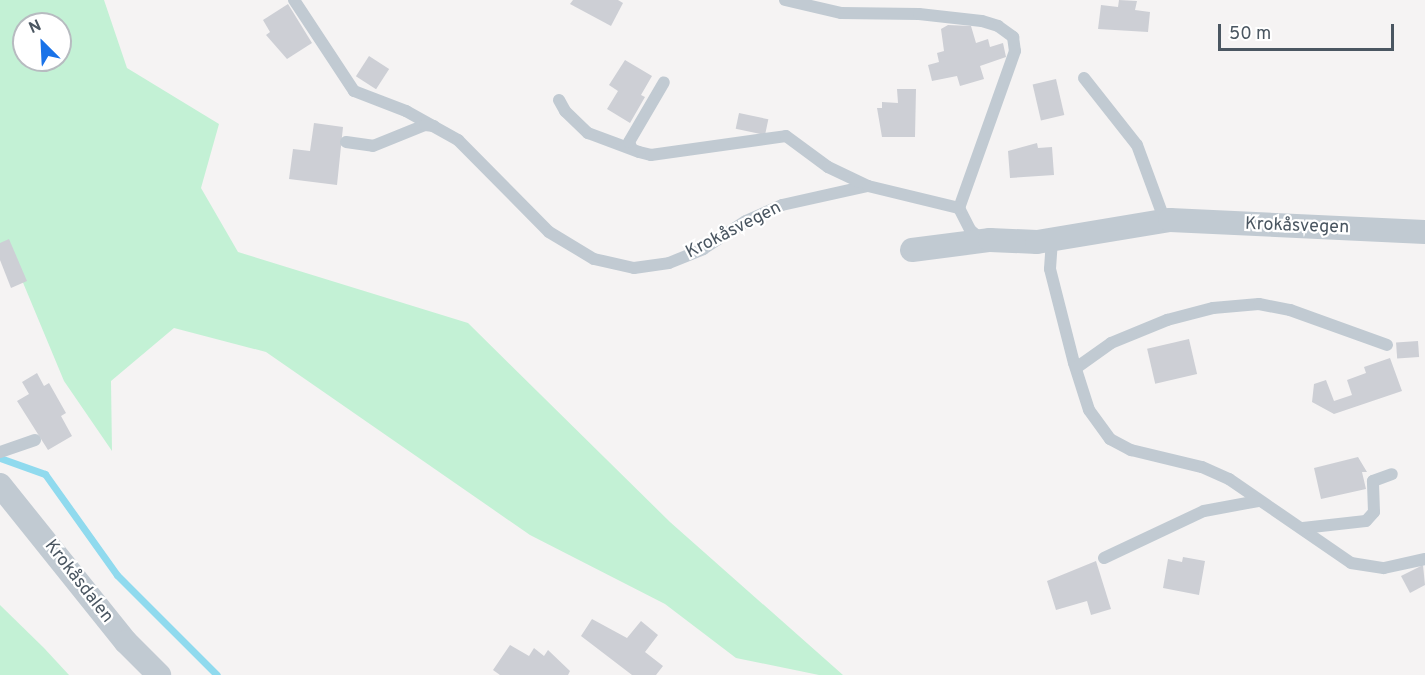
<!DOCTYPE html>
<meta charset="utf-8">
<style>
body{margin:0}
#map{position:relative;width:1425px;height:675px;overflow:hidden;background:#f5f3f3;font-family:Overpass,sans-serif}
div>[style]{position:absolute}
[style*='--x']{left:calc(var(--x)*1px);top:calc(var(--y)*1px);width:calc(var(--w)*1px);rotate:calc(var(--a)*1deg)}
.green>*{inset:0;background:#c3f1d5}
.stream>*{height:7px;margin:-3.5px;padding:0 3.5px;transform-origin:3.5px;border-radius:3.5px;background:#90daee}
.building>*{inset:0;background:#cdcfd5;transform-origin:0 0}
.service>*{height:12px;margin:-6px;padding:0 6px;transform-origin:6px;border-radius:6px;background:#c1cad2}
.minor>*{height:24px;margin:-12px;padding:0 12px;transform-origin:12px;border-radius:12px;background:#c1cad2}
span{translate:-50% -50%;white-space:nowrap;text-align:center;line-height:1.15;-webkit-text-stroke:4.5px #fff;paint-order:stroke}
.street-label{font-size:18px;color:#4a5661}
.north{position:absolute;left:12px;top:12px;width:60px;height:60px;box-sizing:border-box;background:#fff;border:2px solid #b7bbc0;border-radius:50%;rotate:336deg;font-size:16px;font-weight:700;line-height:24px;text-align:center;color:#4a5661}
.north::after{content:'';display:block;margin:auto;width:21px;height:27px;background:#1a73e8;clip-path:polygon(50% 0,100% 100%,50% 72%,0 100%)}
.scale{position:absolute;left:1218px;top:24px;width:176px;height:27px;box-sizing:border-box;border:3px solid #4a5661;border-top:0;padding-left:8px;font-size:18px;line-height:21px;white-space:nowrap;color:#4a5661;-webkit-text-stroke:4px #fff;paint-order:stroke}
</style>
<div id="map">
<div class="green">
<div style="clip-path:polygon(evenodd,0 0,104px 0,127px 68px,219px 124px,201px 188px,238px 252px,468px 323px,670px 522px,843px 675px,819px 675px,736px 658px,665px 604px,530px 535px,266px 352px,174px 328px,111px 381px,112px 451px,64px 381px,14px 261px,0 250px,0 0,24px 24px,60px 24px,60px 60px,24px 60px,24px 24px)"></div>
<div style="clip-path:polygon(0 605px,44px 648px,69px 675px,0 675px)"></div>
</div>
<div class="stream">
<div style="--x:0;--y:458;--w:48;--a:19.6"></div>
<div style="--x:45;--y:474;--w:124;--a:54.5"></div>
<div style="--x:117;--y:575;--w:141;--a:45"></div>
</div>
<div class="building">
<div style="clip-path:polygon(573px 0,618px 0,623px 3px,611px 26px,570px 4px)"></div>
<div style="clip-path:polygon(1119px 0,1137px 1px,1135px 10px,1150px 12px,1148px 32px,1098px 29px,1101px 5px,1118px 7px)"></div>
<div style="clip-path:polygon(288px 4px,312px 43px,287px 59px,266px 35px,270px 32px,263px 20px)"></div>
<div style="clip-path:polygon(948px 25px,971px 26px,976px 43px,988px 39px,990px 47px,1003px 43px,1006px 57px,980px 66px,984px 79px,960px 86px,957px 76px,932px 81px,928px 65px,939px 62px,937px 53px,944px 51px,941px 29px)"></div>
<div style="left:369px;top:56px;width:24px;height:24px;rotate:33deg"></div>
<div style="clip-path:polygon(625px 60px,652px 76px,641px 95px,645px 97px,630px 123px,607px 109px,618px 91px,609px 85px)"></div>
<div style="left:1056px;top:79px;width:37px;height:24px;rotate:77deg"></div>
<div style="clip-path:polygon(897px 89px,916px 89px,915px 137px,882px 137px,877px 108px,882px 108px,882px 102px,898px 103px)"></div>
<div style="left:739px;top:113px;width:30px;height:16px;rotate:12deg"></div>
<div style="clip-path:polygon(314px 123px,343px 127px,337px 185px,289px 179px,293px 149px,310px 151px)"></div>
<div style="clip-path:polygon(1037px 143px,1038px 148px,1052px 147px,1054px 175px,1010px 178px,1008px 151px)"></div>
<div style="clip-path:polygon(9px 239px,27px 281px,11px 288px,0 260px,0 243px)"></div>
<div style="left:1189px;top:339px;width:36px;height:43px;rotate:77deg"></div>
<div style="left:1418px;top:341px;width:16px;height:22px;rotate:86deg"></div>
<div style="clip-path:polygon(1390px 358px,1402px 391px,1334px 414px,1312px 402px,1314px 384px,1326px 380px,1334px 401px,1352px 395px,1347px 380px,1366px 373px,1364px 367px)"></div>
<div style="clip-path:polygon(37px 373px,44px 386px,49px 383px,66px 413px,61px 416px,72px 436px,48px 450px,17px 401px,29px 394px,22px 382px)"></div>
<div style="clip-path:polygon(1358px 457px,1367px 472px,1362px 472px,1366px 489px,1321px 499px,1314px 468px)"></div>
<div style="clip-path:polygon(1183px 557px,1205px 561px,1199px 595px,1163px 588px,1168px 559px,1182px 562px)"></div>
<div style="clip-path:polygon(1096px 561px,1111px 609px,1091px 615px,1087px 601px,1056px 610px,1047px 581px)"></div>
<div style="clip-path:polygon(1423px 565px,1425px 585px,1410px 593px,1401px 576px)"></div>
<div style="clip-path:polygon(592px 619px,627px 638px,641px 621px,658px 635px,645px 652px,663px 666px,656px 675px,632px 675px,581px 636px)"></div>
<div style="clip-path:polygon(510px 645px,529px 656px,534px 648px,544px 656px,548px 650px,570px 671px,568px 675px,500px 675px,493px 670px)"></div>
</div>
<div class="service">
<div style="--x:294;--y:0;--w:109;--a:56.6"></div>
<div style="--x:354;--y:91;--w:56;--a:21"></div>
<div style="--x:406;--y:111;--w:60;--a:29.1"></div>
<div style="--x:458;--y:140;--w:129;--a:45.3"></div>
<div style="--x:549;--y:232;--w:52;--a:31"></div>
<div style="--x:594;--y:259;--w:41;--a:12.7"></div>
<div style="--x:634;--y:268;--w:35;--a:-8"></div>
<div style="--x:669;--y:263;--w:37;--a:-22"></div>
<div style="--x:703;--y:249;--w:51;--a:-33.1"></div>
<div style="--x:746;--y:221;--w:39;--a:-24"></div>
<div style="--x:782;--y:205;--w:88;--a:-12.5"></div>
<div style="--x:785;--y:0;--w:57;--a:13.1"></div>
<div style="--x:841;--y:13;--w:78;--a:0.7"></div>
<div style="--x:919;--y:14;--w:63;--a:6.3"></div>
<div style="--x:982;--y:21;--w:17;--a:17"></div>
<div style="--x:998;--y:26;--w:19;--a:36"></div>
<div style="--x:1013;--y:37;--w:14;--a:82"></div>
<div style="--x:1015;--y:51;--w:167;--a:109.6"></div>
<div style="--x:959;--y:208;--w:25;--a:63"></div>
<div style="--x:970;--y:230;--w:14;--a:39"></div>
<div style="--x:1084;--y:78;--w:85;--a:51.7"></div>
<div style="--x:1137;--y:145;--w:72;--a:69.8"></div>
<div style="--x:1162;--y:213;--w:11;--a:41"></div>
<div style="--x:559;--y:100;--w:13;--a:61"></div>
<div style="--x:565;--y:111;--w:32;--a:44"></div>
<div style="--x:588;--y:133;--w:54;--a:20.4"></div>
<div style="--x:639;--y:152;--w:12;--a:14"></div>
<div style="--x:651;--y:155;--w:136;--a:-8"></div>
<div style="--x:786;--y:136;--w:52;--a:36.4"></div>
<div style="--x:828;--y:167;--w:44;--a:25.4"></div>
<div style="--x:868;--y:186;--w:94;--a:13.6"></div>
<div style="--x:346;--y:142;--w:27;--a:8"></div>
<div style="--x:373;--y:146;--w:56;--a:-22"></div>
<div style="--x:425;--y:125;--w:9;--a:6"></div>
<div style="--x:631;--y:147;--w:5;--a:-112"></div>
<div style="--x:629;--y:142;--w:69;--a:-59.7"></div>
<div style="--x:1052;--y:240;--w:29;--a:94"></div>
<div style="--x:1050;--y:269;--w:97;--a:75.7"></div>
<div style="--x:1074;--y:363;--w:49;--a:72.3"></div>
<div style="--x:1089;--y:410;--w:36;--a:54"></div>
<div style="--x:1110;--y:439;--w:24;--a:28"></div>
<div style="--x:1131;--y:450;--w:73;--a:13.5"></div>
<div style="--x:1202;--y:467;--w:30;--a:24"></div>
<div style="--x:1229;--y:479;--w:148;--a:34.5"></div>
<div style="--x:1351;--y:563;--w:33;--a:9"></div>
<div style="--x:1384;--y:568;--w:42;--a:-12.4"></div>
<div style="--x:1076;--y:368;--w:43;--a:-35.5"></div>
<div style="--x:1111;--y:343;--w:61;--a:-22.3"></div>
<div style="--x:1167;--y:320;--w:48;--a:-14.6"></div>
<div style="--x:1213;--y:308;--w:46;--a:-5"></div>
<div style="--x:1259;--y:304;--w:32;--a:11"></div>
<div style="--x:1290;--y:310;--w:103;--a:19.8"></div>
<div style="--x:0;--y:452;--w:37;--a:-19"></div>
<div style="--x:1303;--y:528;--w:63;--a:-6.3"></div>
<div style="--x:1366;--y:521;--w:12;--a:-48"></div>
<div style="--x:1374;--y:512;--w:31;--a:-92"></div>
<div style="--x:1373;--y:481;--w:20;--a:-20"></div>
<div style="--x:1104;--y:558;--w:110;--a:-25.2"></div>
<div style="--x:1204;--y:511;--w:55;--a:-10.5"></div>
</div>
<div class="minor">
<div style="--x:912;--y:250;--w:79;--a:-7.3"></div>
<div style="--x:990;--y:240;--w:47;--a:2.4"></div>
<div style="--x:1037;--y:242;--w:135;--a:-9.4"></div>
<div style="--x:1170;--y:220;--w:255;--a:2.7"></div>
<div style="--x:0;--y:485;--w:201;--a:51.3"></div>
<div style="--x:126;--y:642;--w:47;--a:45"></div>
</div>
<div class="street-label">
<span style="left:1297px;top:227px;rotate:2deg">Krokåsvegen</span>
<span style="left:734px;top:231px;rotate:-27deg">Krokåsvegen</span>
<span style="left:78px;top:582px;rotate:52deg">Krokåsdalen</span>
</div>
<div class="north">N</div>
<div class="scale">50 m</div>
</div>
